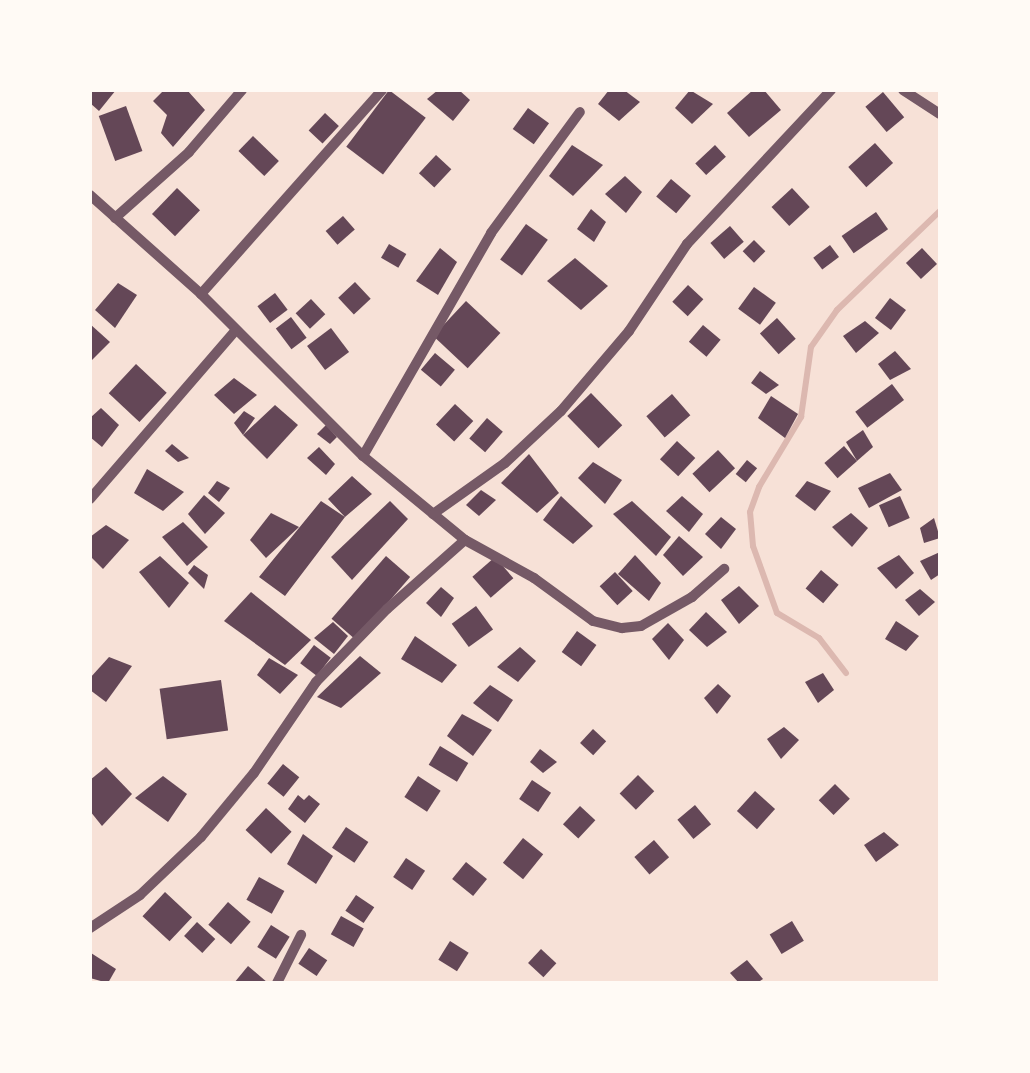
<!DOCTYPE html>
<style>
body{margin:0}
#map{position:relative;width:1030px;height:1073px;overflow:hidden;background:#f7e1d7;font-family:Figtree,sans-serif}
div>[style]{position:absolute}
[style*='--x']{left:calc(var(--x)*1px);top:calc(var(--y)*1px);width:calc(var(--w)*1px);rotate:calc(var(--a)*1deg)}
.stream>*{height:6px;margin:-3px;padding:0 3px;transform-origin:3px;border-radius:3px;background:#dcb8b0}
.building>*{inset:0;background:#644757;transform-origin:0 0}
.minor>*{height:10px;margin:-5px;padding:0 5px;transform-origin:5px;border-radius:5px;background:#755966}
span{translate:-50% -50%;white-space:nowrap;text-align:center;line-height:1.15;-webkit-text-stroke:10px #fffaf5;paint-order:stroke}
.frame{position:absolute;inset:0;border:92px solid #fffaf5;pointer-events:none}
</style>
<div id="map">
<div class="stream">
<div style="--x:846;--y:673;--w:44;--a:-127.6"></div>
<div style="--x:819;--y:638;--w:49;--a:-149.2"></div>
<div style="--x:777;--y:613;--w:71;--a:-109.7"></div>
<div style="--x:753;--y:546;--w:34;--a:-95"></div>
<div style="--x:750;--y:512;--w:27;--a:-70"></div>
<div style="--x:759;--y:487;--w:82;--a:-59"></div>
<div style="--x:801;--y:417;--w:71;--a:-81.9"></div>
<div style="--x:811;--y:347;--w:45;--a:-54.9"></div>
<div style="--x:837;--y:310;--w:143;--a:-43.9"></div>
</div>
<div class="building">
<div style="clip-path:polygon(90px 90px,116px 90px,99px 111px,90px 103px)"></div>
<div style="clip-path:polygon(164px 90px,187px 90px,205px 110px,173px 147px,161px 133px,167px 115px,153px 101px)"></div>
<div style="left:389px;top:90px;width:46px;height:71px;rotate:37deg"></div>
<div style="clip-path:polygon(438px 90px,459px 90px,470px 100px,453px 121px,427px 99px)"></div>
<div style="clip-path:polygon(609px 90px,624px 90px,640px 102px,619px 121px,598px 104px)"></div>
<div style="clip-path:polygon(690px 90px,713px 104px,692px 124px,675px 108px)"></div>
<div style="clip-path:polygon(753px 90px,764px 90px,781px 110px,749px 137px,727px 113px)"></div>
<div style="left:883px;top:92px;width:33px;height:23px;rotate:50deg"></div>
<div style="left:126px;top:106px;width:48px;height:29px;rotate:70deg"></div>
<div style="left:528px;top:108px;width:26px;height:26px;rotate:36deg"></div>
<div style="left:325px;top:113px;width:19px;height:24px;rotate:43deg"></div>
<div style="left:253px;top:136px;width:36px;height:21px;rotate:44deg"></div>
<div style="left:875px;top:143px;width:27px;height:36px;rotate:48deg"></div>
<div style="clip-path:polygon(572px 145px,603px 165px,573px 196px,549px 176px)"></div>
<div style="left:715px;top:145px;width:16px;height:27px;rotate:47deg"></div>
<div style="left:436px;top:155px;width:21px;height:25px;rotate:43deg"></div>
<div style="clip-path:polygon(625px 176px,642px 192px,626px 213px,605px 194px)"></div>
<div style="left:671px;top:179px;width:26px;height:23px;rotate:40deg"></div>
<div style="left:177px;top:188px;width:32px;height:36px;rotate:44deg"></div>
<div style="left:792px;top:188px;width:26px;height:28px;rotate:47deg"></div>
<div style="clip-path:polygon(591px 209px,606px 222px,594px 242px,577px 229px)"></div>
<div style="left:876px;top:212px;width:21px;height:42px;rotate:55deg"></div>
<div style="left:343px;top:216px;width:18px;height:23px;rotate:49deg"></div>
<div style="left:526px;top:224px;width:27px;height:44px;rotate:36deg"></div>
<div style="left:730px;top:226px;width:21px;height:26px;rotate:49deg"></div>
<div style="left:754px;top:240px;width:16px;height:16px;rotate:45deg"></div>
<div style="left:389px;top:244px;width:20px;height:16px;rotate:30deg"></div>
<div style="left:830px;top:245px;width:15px;height:21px;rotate:53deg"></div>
<div style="clip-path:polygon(440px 248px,457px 262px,438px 295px,416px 281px)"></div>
<div style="left:922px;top:248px;width:22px;height:22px;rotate:47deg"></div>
<div style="clip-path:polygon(575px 258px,608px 286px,581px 310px,547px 281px)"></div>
<div style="left:355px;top:282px;width:23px;height:23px;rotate:47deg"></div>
<div style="clip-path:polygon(118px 283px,137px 295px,115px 328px,95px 310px)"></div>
<div style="left:688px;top:285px;width:21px;height:23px;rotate:43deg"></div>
<div style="left:754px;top:287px;width:27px;height:27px;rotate:36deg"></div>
<div style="left:275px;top:293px;width:21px;height:22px;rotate:53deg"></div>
<div style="left:890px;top:298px;width:20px;height:25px;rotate:37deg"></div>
<div style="left:311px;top:299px;width:21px;height:21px;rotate:47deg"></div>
<div style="left:466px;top:301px;width:47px;height:48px;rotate:43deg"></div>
<div style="left:291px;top:317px;width:26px;height:19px;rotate:53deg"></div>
<div style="left:777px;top:318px;width:28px;height:23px;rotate:48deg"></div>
<div style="clip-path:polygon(865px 321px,879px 333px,856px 353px,843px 336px)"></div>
<div style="clip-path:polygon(90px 324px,110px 342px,90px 362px)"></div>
<div style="left:703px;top:325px;width:23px;height:22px;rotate:40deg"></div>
<div style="left:331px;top:328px;width:30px;height:30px;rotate:53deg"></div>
<div style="clip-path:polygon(895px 351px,911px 369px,890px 380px,878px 364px)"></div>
<div style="left:435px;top:353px;width:26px;height:22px;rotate:40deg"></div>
<div style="left:136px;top:364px;width:42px;height:40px;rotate:43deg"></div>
<div style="clip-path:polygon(760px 371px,779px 385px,766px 394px,751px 383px)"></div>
<div style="clip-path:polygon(234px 378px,257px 395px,234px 414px,214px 395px)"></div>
<div style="left:892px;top:384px;width:20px;height:46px;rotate:53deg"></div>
<div style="left:591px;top:393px;width:45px;height:33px;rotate:46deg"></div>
<div style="left:672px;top:394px;width:28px;height:34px;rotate:49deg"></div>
<div style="clip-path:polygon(771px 396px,798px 414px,785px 438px,758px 418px)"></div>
<div style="left:455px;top:404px;width:25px;height:28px;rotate:43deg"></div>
<div style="clip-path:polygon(275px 405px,298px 425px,267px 459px,243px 435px)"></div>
<div style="clip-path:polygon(101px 408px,119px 425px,102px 447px,90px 437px,90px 418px)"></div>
<div style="clip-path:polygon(244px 411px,255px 418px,243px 435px,234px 423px)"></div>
<div style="left:487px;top:418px;width:21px;height:27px;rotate:41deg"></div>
<div style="clip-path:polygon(326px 425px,337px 437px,330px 444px,317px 434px)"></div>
<div style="clip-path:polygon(863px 430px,873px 447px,857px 461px,846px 442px)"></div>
<div style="left:677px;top:441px;width:25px;height:25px;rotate:43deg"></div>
<div style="clip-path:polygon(172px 444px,189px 458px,178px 462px,165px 451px)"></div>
<div style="left:844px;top:446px;width:20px;height:26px;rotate:49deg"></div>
<div style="clip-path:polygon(319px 447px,335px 464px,326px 475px,307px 458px)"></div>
<div style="left:718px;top:450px;width:25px;height:35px;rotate:47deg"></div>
<div style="clip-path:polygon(529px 454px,559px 493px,537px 513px,501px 483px)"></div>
<div style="left:747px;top:460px;width:13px;height:18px;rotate:39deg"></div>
<div style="clip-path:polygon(593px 462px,622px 480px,605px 504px,578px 478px)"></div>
<div style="clip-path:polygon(147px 469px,184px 492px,163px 511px,134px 493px)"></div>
<div style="clip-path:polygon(890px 473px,902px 490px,869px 508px,858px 488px)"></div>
<div style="clip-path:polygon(352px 476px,372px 494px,345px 517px,285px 596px,259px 577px,321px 501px,345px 517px,328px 499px)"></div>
<div style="clip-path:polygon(217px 481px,230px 488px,219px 502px,208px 493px)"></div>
<div style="clip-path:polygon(807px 481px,831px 491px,815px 511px,795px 496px)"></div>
<div style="clip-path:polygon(481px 490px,496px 500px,479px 516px,466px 505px)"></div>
<div style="clip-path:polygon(204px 495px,225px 513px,205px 534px,188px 514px)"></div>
<div style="clip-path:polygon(561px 496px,593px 526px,573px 544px,543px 520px)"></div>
<div style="clip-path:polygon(682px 496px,703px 514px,689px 532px,666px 511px)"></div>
<div style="left:900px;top:496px;width:24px;height:23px;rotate:66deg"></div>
<div style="clip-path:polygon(390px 501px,408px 519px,352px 580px,331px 557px)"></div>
<div style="clip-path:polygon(632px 501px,671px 537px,656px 556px,613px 514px)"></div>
<div style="clip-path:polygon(271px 513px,299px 527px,266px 558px,250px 540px)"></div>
<div style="clip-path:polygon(851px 513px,868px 528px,852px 547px,832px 527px)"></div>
<div style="clip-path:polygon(721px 517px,736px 529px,721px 549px,705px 534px)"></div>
<div style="clip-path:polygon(934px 518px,940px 538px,924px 543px,920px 528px)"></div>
<div style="clip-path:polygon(183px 522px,208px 547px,187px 566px,162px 537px)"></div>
<div style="clip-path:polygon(106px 525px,129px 540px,103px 569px,90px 556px,90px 537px)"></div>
<div style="clip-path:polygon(679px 536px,703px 557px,683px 576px,663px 555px)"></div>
<div style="clip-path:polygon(940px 552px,940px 574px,931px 580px,920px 561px)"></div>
<div style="clip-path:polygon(635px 555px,661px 583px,649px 601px,618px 574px)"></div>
<div style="clip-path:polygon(899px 555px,914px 573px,896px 589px,877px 568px)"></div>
<div style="clip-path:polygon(160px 556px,189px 583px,169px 608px,139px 572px)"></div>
<div style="left:386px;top:556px;width:32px;height:83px;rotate:41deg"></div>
<div style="left:495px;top:557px;width:28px;height:30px;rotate:49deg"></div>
<div style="clip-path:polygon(194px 565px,208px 575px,204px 589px,188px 573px)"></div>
<div style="left:821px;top:570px;width:23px;height:24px;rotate:40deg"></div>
<div style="left:615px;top:572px;width:26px;height:21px;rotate:47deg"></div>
<div style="clip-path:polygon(739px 586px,759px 606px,739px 624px,721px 600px)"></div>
<div style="clip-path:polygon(441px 587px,454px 598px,441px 617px,426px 603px)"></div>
<div style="clip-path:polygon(920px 589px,935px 602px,919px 616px,905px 600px)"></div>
<div style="clip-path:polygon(251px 592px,311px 640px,285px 665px,224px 621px)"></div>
<div style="left:476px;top:606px;width:29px;height:30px;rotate:54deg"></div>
<div style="clip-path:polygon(706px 612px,727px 632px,707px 647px,689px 630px)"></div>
<div style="clip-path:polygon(896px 621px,919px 636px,906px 651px,885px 639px)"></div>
<div style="clip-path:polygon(333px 622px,348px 636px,334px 654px,314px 638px)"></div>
<div style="clip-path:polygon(668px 623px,684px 640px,669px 660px,652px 639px)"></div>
<div style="left:577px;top:631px;width:24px;height:26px;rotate:36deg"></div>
<div style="clip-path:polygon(415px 636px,457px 665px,442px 683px,401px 659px)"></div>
<div style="left:314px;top:645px;width:21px;height:23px;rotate:37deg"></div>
<div style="clip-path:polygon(520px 647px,536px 661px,518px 682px,497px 667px)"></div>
<div style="clip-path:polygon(360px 656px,381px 673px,341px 708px,317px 697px)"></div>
<div style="clip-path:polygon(109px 657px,132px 666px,106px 702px,90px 690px,90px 678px)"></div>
<div style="clip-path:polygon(269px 658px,298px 675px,280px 694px,257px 675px)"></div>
<div style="clip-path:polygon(823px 673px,834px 690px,818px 703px,805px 682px)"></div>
<div style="left:221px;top:680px;width:51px;height:62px;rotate:82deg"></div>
<div style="clip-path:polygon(718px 684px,731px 696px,717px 714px,704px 698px)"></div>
<div style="clip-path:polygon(490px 685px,513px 700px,498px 722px,473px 703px)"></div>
<div style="clip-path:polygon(462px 714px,492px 730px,473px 756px,447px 736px)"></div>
<div style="clip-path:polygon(784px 727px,799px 740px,781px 759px,767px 739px)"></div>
<div style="left:593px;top:729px;width:18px;height:19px;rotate:43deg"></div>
<div style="left:440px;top:746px;width:33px;height:22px;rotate:31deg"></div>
<div style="clip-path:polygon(540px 749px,557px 762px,543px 773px,530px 762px)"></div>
<div style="left:283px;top:764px;width:21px;height:25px;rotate:39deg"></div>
<div style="clip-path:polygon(106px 767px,132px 794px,102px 826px,90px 811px,90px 780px)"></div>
<div style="left:638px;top:775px;width:23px;height:26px;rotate:45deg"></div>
<div style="clip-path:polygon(163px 776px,187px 794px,168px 822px,135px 798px)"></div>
<div style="left:418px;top:776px;width:27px;height:25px;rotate:33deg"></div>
<div style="left:532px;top:780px;width:23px;height:23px;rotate:34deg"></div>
<div style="left:835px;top:784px;width:21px;height:23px;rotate:45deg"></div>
<div style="left:755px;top:791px;width:27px;height:27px;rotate:42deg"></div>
<div style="clip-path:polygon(298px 795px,304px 800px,309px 795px,320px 804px,305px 823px,288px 809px)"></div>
<div style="left:695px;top:805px;width:25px;height:23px;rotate:50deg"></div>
<div style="left:580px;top:806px;width:21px;height:25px;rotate:43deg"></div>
<div style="left:266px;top:808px;width:35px;height:30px;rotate:43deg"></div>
<div style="left:346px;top:827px;width:27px;height:25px;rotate:34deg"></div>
<div style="clip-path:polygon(884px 832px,899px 845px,876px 862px,864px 845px)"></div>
<div style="clip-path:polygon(303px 834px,333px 856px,316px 884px,287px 864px)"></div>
<div style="left:523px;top:838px;width:26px;height:32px;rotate:39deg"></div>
<div style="left:654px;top:840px;width:23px;height:26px;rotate:49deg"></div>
<div style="left:406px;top:858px;width:23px;height:23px;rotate:34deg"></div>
<div style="left:466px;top:862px;width:27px;height:22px;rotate:39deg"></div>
<div style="left:259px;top:877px;width:29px;height:26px;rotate:29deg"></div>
<div style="left:165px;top:892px;width:37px;height:33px;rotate:43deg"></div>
<div style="left:356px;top:895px;width:22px;height:19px;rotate:34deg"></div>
<div style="left:228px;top:902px;width:30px;height:30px;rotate:41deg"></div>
<div style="left:341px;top:916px;width:26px;height:21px;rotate:29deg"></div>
<div style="left:792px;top:921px;width:23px;height:26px;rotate:59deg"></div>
<div style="left:197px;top:922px;width:25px;height:19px;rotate:43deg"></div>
<div style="left:271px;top:925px;width:22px;height:26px;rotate:32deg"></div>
<div style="left:450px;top:941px;width:22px;height:22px;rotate:32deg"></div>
<div style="left:309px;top:948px;width:22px;height:19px;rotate:34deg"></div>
<div style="left:541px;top:949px;width:21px;height:19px;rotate:43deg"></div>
<div style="clip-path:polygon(91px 953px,116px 969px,108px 983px,90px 978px)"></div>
<div style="clip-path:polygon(747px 960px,763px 979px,757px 983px,739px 983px,730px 973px)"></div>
<div style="clip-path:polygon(248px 966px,268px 983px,234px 983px)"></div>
</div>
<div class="minor">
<div style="--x:903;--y:90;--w:44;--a:33"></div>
<div style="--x:90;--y:195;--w:149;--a:41.7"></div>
<div style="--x:201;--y:294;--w:229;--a:45"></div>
<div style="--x:363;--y:456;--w:132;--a:39.5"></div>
<div style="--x:465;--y:540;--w:79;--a:28.8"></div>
<div style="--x:534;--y:578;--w:73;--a:36.1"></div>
<div style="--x:593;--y:621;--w:30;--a:14"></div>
<div style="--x:622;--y:628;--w:19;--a:-6"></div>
<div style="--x:641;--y:626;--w:59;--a:-29.6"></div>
<div style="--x:692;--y:597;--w:43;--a:-41.2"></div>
<div style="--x:115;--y:218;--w:99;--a:-41.7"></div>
<div style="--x:189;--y:152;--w:82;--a:-49.5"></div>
<div style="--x:201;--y:294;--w:273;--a:-48.4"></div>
<div style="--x:363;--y:456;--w:257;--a:-60.1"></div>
<div style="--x:491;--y:233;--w:150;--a:-53.7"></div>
<div style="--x:90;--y:499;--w:221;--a:-49.2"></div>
<div style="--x:433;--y:514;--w:88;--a:-35.3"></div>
<div style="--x:505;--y:463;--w:76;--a:-42.9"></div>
<div style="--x:561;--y:411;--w:105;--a:-49.6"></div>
<div style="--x:629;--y:331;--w:105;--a:-56.3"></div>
<div style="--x:687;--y:244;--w:211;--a:-46.9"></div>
<div style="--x:90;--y:928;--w:60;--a:-33.4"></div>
<div style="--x:140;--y:895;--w:84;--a:-43.6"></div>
<div style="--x:201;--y:837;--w:83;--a:-50.4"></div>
<div style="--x:254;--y:773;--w:110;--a:-55.7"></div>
<div style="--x:316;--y:682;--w:102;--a:-45.8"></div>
<div style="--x:387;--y:609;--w:104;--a:-41.5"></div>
<div style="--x:277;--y:983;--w:54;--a:-63.4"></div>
</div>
<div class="frame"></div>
</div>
